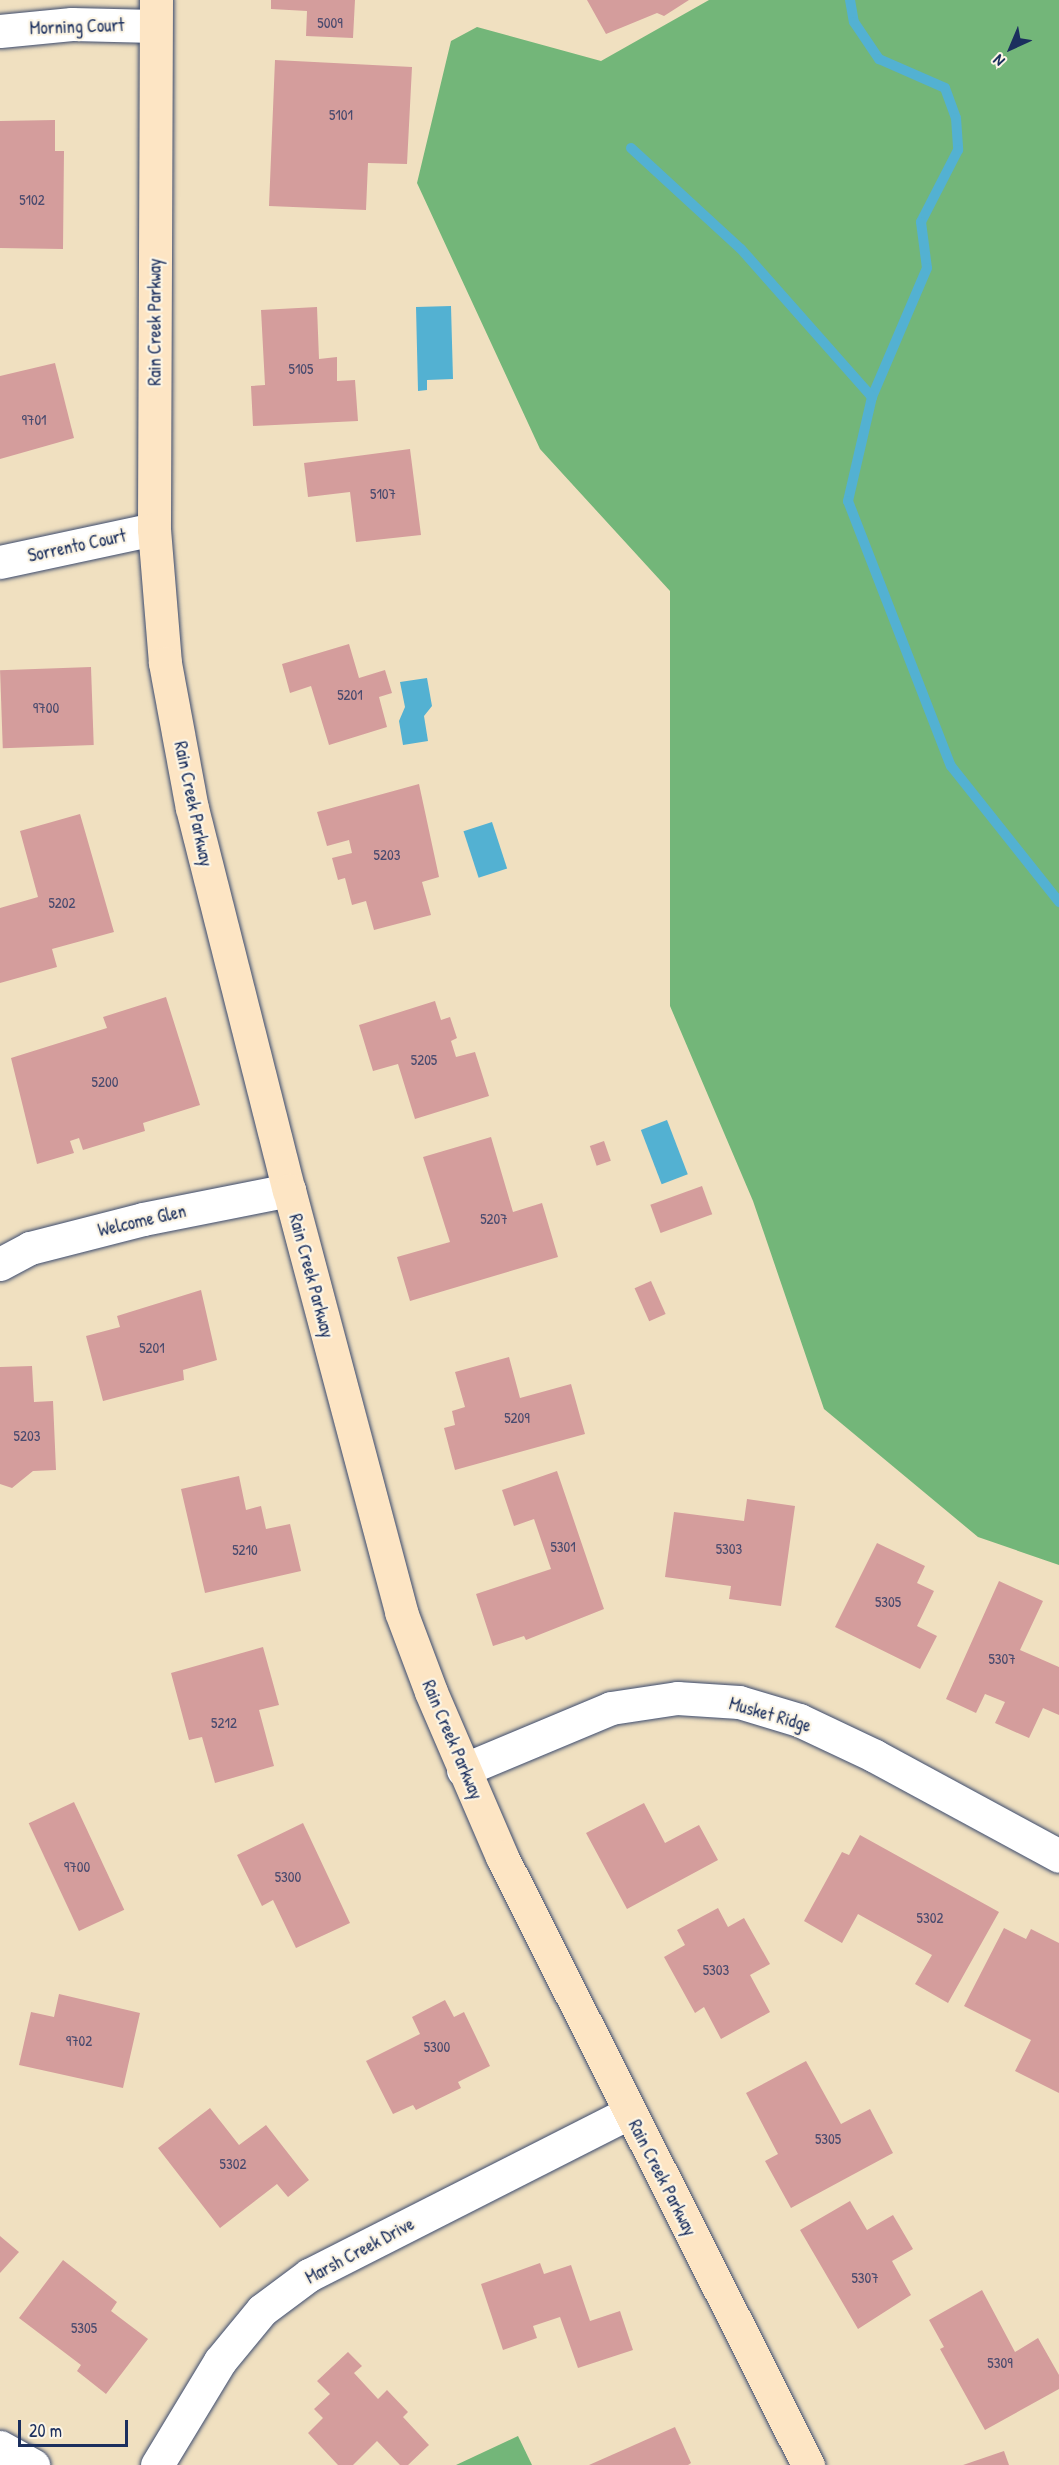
<!DOCTYPE html>
<style>
body{margin:0}
#map{position:relative;width:1059px;height:2465px;overflow:hidden;background:#f0e0c0;font-family:"Patrick Hand",sans-serif}
div>[style]{position:absolute}
[style*='--x']{left:calc(var(--x)*1px);top:calc(var(--y)*1px);width:calc(var(--w)*1px);rotate:calc(var(--a)*1deg)}
.forest>*{inset:0;background:#73b679}
.water>*{inset:0;background:#53b1d2;transform-origin:0 0}
.stream>*{height:10px;margin:-5px;padding:0 5px;transform-origin:5px;border-radius:5px;background:#53b1d2}
.building>*{inset:0;background:#d49d9c;transform-origin:0 0}
.roads{filter:drop-shadow(0 0 2px #3b4a6d) drop-shadow(0 0 2px #3b4a6d)}
.street>*{height:33px;margin:-16.5px;padding:0 16.5px;transform-origin:16.5px;border-radius:16.5px;background:#fff}
.secondary>*{height:33px;margin:-16.5px;padding:0 16.5px;transform-origin:16.5px;border-radius:16.5px;background:#fde5c4}
span{translate:-50% -50%;white-space:nowrap;text-align:center;line-height:1.15;-webkit-text-stroke:4.5px #fcf5e5;paint-order:stroke}
.number-label{font-size:15px;color:#494a6e}
.number-label span{-webkit-text-stroke-width:0}
.street-label{font-size:18px;color:#1b2f5e}
.north{position:absolute;left:981px;top:18px;width:60px;height:60px;-webkit-text-stroke:4px #fcf5e5;paint-order:stroke;rotate:224deg;font-size:16px;font-weight:700;line-height:24px;text-align:center;color:#1b2f5e}
.north::after{content:'';display:block;margin:auto;width:21px;height:27px;background:#1b2f5e;clip-path:polygon(50% 0,100% 100%,50% 72%,0 100%)}
.scale{position:absolute;left:18px;top:2420px;width:110px;height:27px;box-sizing:border-box;border:3px solid #1b2f5e;border-top:0;padding-left:8px;font-size:18px;line-height:21px;white-space:nowrap;color:#1b2f5e;-webkit-text-stroke:4px #fcf5e5;paint-order:stroke}
</style>
<div id="map">
<div class="forest">
<div style="clip-path:polygon(709px 0,1059px 0,1059px 1565px,978px 1537px,824px 1409px,753px 1201px,670px 1006px,670px 591px,540px 449px,417px 183px,451px 41px,477px 27px,601px 61px)"></div>
<div style="clip-path:polygon(518px 2436px,532px 2465px,456px 2465px)"></div>
</div>
<div class="water">
<div style="clip-path:polygon(451px 306px,453px 379px,427px 380px,427px 390px,418px 391px,416px 307px)"></div>
<div style="clip-path:polygon(427px 678px,432px 706px,424px 716px,428px 741px,403px 745px,399px 721px,405px 707px,400px 682px)"></div>
<div style="left:492px;top:822px;width:49px;height:30px;rotate:72deg"></div>
<div style="left:667px;top:1120px;width:58px;height:28px;rotate:69deg"></div>
</div>
<div class="stream">
<div style="--x:850;--y:0;--w:22;--a:80"></div>
<div style="--x:854;--y:22;--w:45;--a:56"></div>
<div style="--x:879;--y:59;--w:72;--a:23.7"></div>
<div style="--x:945;--y:88;--w:32;--a:70"></div>
<div style="--x:956;--y:118;--w:32;--a:86"></div>
<div style="--x:958;--y:150;--w:81;--a:117.2"></div>
<div style="--x:921;--y:222;--w:46;--a:82.6"></div>
<div style="--x:927;--y:268;--w:140;--a:113.1"></div>
<div style="--x:872;--y:397;--w:107;--a:103"></div>
<div style="--x:848;--y:501;--w:284;--a:68.8"></div>
<div style="--x:951;--y:766;--w:174;--a:51.5"></div>
<div style="--x:631;--y:148;--w:149;--a:42.6"></div>
<div style="--x:741;--y:249;--w:198;--a:48.5"></div>
</div>
<div class="building">
<div style="clip-path:polygon(271px 0,355px 0,353px 38px,306px 36px,307px 11px,271px 9px)"></div>
<div style="clip-path:polygon(587px 0,689px 0,664px 16px,657px 13px,606px 34px)"></div>
<div style="clip-path:polygon(275px 60px,412px 67px,407px 164px,368px 163px,366px 210px,269px 206px)"></div>
<div style="clip-path:polygon(55px 120px,55px 151px,64px 151px,63px 249px,0 248px,0 121px)"></div>
<div style="clip-path:polygon(317px 307px,319px 359px,337px 357px,337px 381px,355px 380px,358px 421px,253px 426px,251px 386px,265px 385px,261px 310px)"></div>
<div style="clip-path:polygon(55px 363px,74px 438px,0 459px,0 376px)"></div>
<div style="clip-path:polygon(410px 449px,421px 535px,356px 542px,350px 492px,308px 497px,304px 463px)"></div>
<div style="clip-path:polygon(349px 644px,359px 678px,385px 670px,392px 693px,379px 697px,387px 727px,329px 745px,311px 686px,290px 693px,282px 664px)"></div>
<div style="left:91px;top:667px;width:78px;height:91px;rotate:88deg"></div>
<div style="clip-path:polygon(419px 784px,439px 877px,422px 882px,431px 915px,374px 930px,366px 901px,352px 905px,345px 878px,338px 880px,332px 858px,352px 853px,349px 840px,327px 846px,317px 812px)"></div>
<div style="clip-path:polygon(80px 814px,114px 932px,52px 949px,57px 967px,0 983px,0 908px,38px 897px,20px 831px)"></div>
<div style="clip-path:polygon(166px 997px,200px 1105px,143px 1123px,145px 1131px,83px 1150px,79px 1138px,70px 1141px,74px 1153px,37px 1164px,11px 1058px,107px 1028px,103px 1017px)"></div>
<div style="clip-path:polygon(435px 1001px,441px 1020px,450px 1017px,457px 1038px,451px 1041px,456px 1057px,475px 1052px,489px 1096px,415px 1119px,398px 1064px,373px 1071px,359px 1025px)"></div>
<div style="clip-path:polygon(491px 1137px,513px 1212px,542px 1203px,558px 1257px,410px 1301px,397px 1257px,450px 1242px,423px 1157px)"></div>
<div style="left:604px;top:1141px;width:21px;height:15px;rotate:71deg"></div>
<div style="left:702px;top:1186px;width:30px;height:55px;rotate:70deg"></div>
<div style="left:651px;top:1281px;width:36px;height:18px;rotate:66deg"></div>
<div style="clip-path:polygon(201px 1290px,217px 1360px,183px 1370px,184px 1380px,103px 1401px,86px 1336px,120px 1327px,117px 1316px)"></div>
<div style="clip-path:polygon(509px 1357px,520px 1398px,571px 1384px,585px 1434px,455px 1470px,444px 1428px,455px 1425px,452px 1411px,465px 1407px,455px 1372px)"></div>
<div style="clip-path:polygon(32px 1366px,34px 1402px,53px 1401px,56px 1470px,33px 1471px,12px 1488px,0 1484px,0 1367px)"></div>
<div style="clip-path:polygon(557px 1471px,604px 1609px,526px 1640px,524px 1636px,493px 1646px,476px 1594px,551px 1569px,534px 1519px,514px 1526px,502px 1490px)"></div>
<div style="clip-path:polygon(239px 1476px,246px 1510px,261px 1506px,266px 1529px,290px 1524px,301px 1571px,205px 1593px,181px 1489px)"></div>
<div style="clip-path:polygon(747px 1499px,795px 1506px,781px 1606px,729px 1599px,731px 1586px,665px 1577px,674px 1512px,744px 1521px)"></div>
<div style="clip-path:polygon(877px 1543px,925px 1566px,917px 1583px,934px 1591px,917px 1626px,937px 1636px,920px 1669px,835px 1627px)"></div>
<div style="clip-path:polygon(999px 1581px,1043px 1601px,1020px 1650px,1059px 1667px,1059px 1715px,1043px 1708px,1029px 1738px,995px 1723px,1005px 1702px,985px 1694px,976px 1713px,946px 1699px)"></div>
<div style="clip-path:polygon(263px 1647px,279px 1705px,259px 1710px,274px 1766px,215px 1783px,202px 1737px,189px 1740px,171px 1673px)"></div>
<div style="left:74px;top:1802px;width:119px;height:50px;rotate:65deg"></div>
<div style="clip-path:polygon(644px 1803px,665px 1843px,699px 1825px,718px 1860px,627px 1909px,586px 1833px)"></div>
<div style="clip-path:polygon(303px 1823px,350px 1923px,296px 1948px,273px 1900px,262px 1906px,237px 1855px)"></div>
<div style="clip-path:polygon(860px 1835px,999px 1912px,948px 2003px,915px 1984px,932px 1955px,858px 1914px,842px 1943px,804px 1921px,842px 1852px,849px 1855px)"></div>
<div style="clip-path:polygon(718px 1908px,728px 1927px,744px 1918px,770px 1964px,750px 1975px,770px 2012px,721px 2039px,704px 2007px,695px 2013px,664px 1957px,685px 1945px,677px 1930px)"></div>
<div style="clip-path:polygon(1004px 1928px,1026px 1939px,1031px 1929px,1059px 1943px,1059px 2093px,1015px 2071px,1031px 2040px,964px 2006px)"></div>
<div style="clip-path:polygon(59px 1994px,140px 2013px,123px 2088px,19px 2065px,31px 2012px,54px 2017px)"></div>
<div style="clip-path:polygon(445px 2000px,454px 2017px,464px 2012px,490px 2066px,458px 2082px,461px 2088px,416px 2110px,413px 2105px,393px 2114px,366px 2061px,420px 2034px,412px 2017px)"></div>
<div style="clip-path:polygon(806px 2061px,841px 2124px,870px 2109px,893px 2153px,791px 2208px,765px 2161px,778px 2154px,746px 2093px)"></div>
<div style="clip-path:polygon(210px 2108px,239px 2145px,266px 2125px,309px 2180px,288px 2197px,277px 2184px,220px 2228px,158px 2148px)"></div>
<div style="clip-path:polygon(850px 2201px,867px 2230px,893px 2215px,913px 2249px,892px 2261px,911px 2295px,858px 2329px,800px 2230px)"></div>
<div style="clip-path:polygon(0 2236px,19px 2252px,0 2273px)"></div>
<div style="clip-path:polygon(63px 2260px,117px 2302px,111px 2311px,148px 2339px,106px 2394px,77px 2371px,81px 2365px,19px 2318px)"></div>
<div style="clip-path:polygon(540px 2263px,544px 2274px,571px 2265px,590px 2321px,620px 2311px,633px 2350px,578px 2368px,560px 2317px,533px 2326px,537px 2338px,503px 2350px,481px 2284px)"></div>
<div style="clip-path:polygon(982px 2290px,1015px 2352px,1038px 2338px,1059px 2375px,1059px 2389px,985px 2430px,940px 2349px,944px 2347px,929px 2320px)"></div>
<div style="clip-path:polygon(348px 2352px,362px 2366px,354px 2373px,378px 2399px,387px 2390px,408px 2412px,403px 2417px,429px 2445px,408px 2465px,400px 2465px,377px 2441px,353px 2465px,338px 2465px,308px 2433px,323px 2418px,314px 2409px,330px 2394px,317px 2381px)"></div>
<div style="clip-path:polygon(675px 2427px,691px 2463px,688px 2465px,589px 2465px)"></div>
<div style="clip-path:polygon(1004px 2451px,1009px 2465px,963px 2465px)"></div>
</div>
<div class="roads">
<div class="street">
<div style="--x:0;--y:31;--w:72;--a:-5.6"></div>
<div style="--x:72;--y:24;--w:83;--a:1.4"></div>
<div style="--x:0;--y:562;--w:157;--a:-12.1"></div>
<div style="--x:0;--y:1264;--w:34;--a:-28"></div>
<div style="--x:30;--y:1248;--w:117;--a:-14.4"></div>
<div style="--x:143;--y:1219;--w:149;--a:-11.2"></div>
<div style="--x:463;--y:1770;--w:160;--a:-22.7"></div>
<div style="--x:611;--y:1708;--w:67;--a:-8.6"></div>
<div style="--x:677;--y:1698;--w:62;--a:3.7"></div>
<div style="--x:739;--y:1702;--w:63;--a:16.7"></div>
<div style="--x:799;--y:1720;--w:84;--a:25.3"></div>
<div style="--x:875;--y:1756;--w:209;--a:28.5"></div>
<div style="--x:0;--y:2447;--w:38;--a:29"></div>
<div style="--x:157;--y:2465;--w:122;--a:-58.8"></div>
<div style="--x:220;--y:2361;--w:66;--a:-50.5"></div>
<div style="--x:262;--y:2310;--w:59;--a:-36.7"></div>
<div style="--x:309;--y:2275;--w:359;--a:-26.9"></div>
</div>
<div class="secondary">
<div style="--x:156;--y:0;--w:529;--a:90.22"></div>
<div style="--x:154;--y:529;--w:134;--a:85.3"></div>
<div style="--x:165;--y:663;--w:147;--a:79.5"></div>
<div style="--x:192;--y:808;--w:394;--a:75.8"></div>
<div style="--x:289;--y:1190;--w:437;--a:75.1"></div>
<div style="--x:401;--y:1612;--w:85;--a:69.4"></div>
<div style="--x:431;--y:1692;--w:180;--a:66.7"></div>
<div style="--x:502;--y:1857;--w:681;--a:63.28"></div>
</div>
</div>
<div class="number-label">
<span style="left:330px;top:23px">5009</span>
<span style="left:341px;top:115px">5101</span>
<span style="left:32px;top:200px">5102</span>
<span style="left:301px;top:369px">5105</span>
<span style="left:34px;top:420px">9701</span>
<span style="left:383px;top:494px">5107</span>
<span style="left:350px;top:695px">5201</span>
<span style="left:46px;top:708px">9700</span>
<span style="left:387px;top:855px">5203</span>
<span style="left:62px;top:903px">5202</span>
<span style="left:424px;top:1060px">5205</span>
<span style="left:105px;top:1082px">5200</span>
<span style="left:494px;top:1219px">5207</span>
<span style="left:152px;top:1348px">5201</span>
<span style="left:517px;top:1418px">5209</span>
<span style="left:27px;top:1436px">5203</span>
<span style="left:563px;top:1547px">5301</span>
<span style="left:729px;top:1549px">5303</span>
<span style="left:245px;top:1550px">5210</span>
<span style="left:888px;top:1602px">5305</span>
<span style="left:1002px;top:1659px">5307</span>
<span style="left:224px;top:1723px">5212</span>
<span style="left:77px;top:1867px">9700</span>
<span style="left:288px;top:1877px">5300</span>
<span style="left:930px;top:1918px">5302</span>
<span style="left:716px;top:1970px">5303</span>
<span style="left:79px;top:2041px">9702</span>
<span style="left:437px;top:2047px">5300</span>
<span style="left:828px;top:2139px">5305</span>
<span style="left:233px;top:2164px">5302</span>
<span style="left:865px;top:2278px">5307</span>
<span style="left:84px;top:2328px">5305</span>
<span style="left:1000px;top:2363px">5309</span>
</div>
<div class="street-label">
<span style="left:77px;top:27px;rotate:-2deg">Morning Court</span>
<span style="left:155px;top:322px;rotate:-90deg">Rain Creek Parkway</span>
<span style="left:77px;top:546px;rotate:-12deg">Sorrento Court</span>
<span style="left:193px;top:804px;rotate:78deg">Rain Creek Parkway</span>
<span style="left:142px;top:1221px;rotate:-13deg">Welcome Glen</span>
<span style="left:311px;top:1276px;rotate:75deg">Rain Creek Parkway</span>
<span style="left:770px;top:1715px;rotate:16deg">Musket Ridge</span>
<span style="left:452px;top:1740px;rotate:67deg">Rain Creek Parkway</span>
<span style="left:662px;top:2178px;rotate:63deg">Rain Creek Parkway</span>
<span style="left:360px;top:2251px;rotate:-28deg">Marsh Creek Drive</span>
</div>
<div class="north">N</div>
<div class="scale">20 m</div>
</div>
